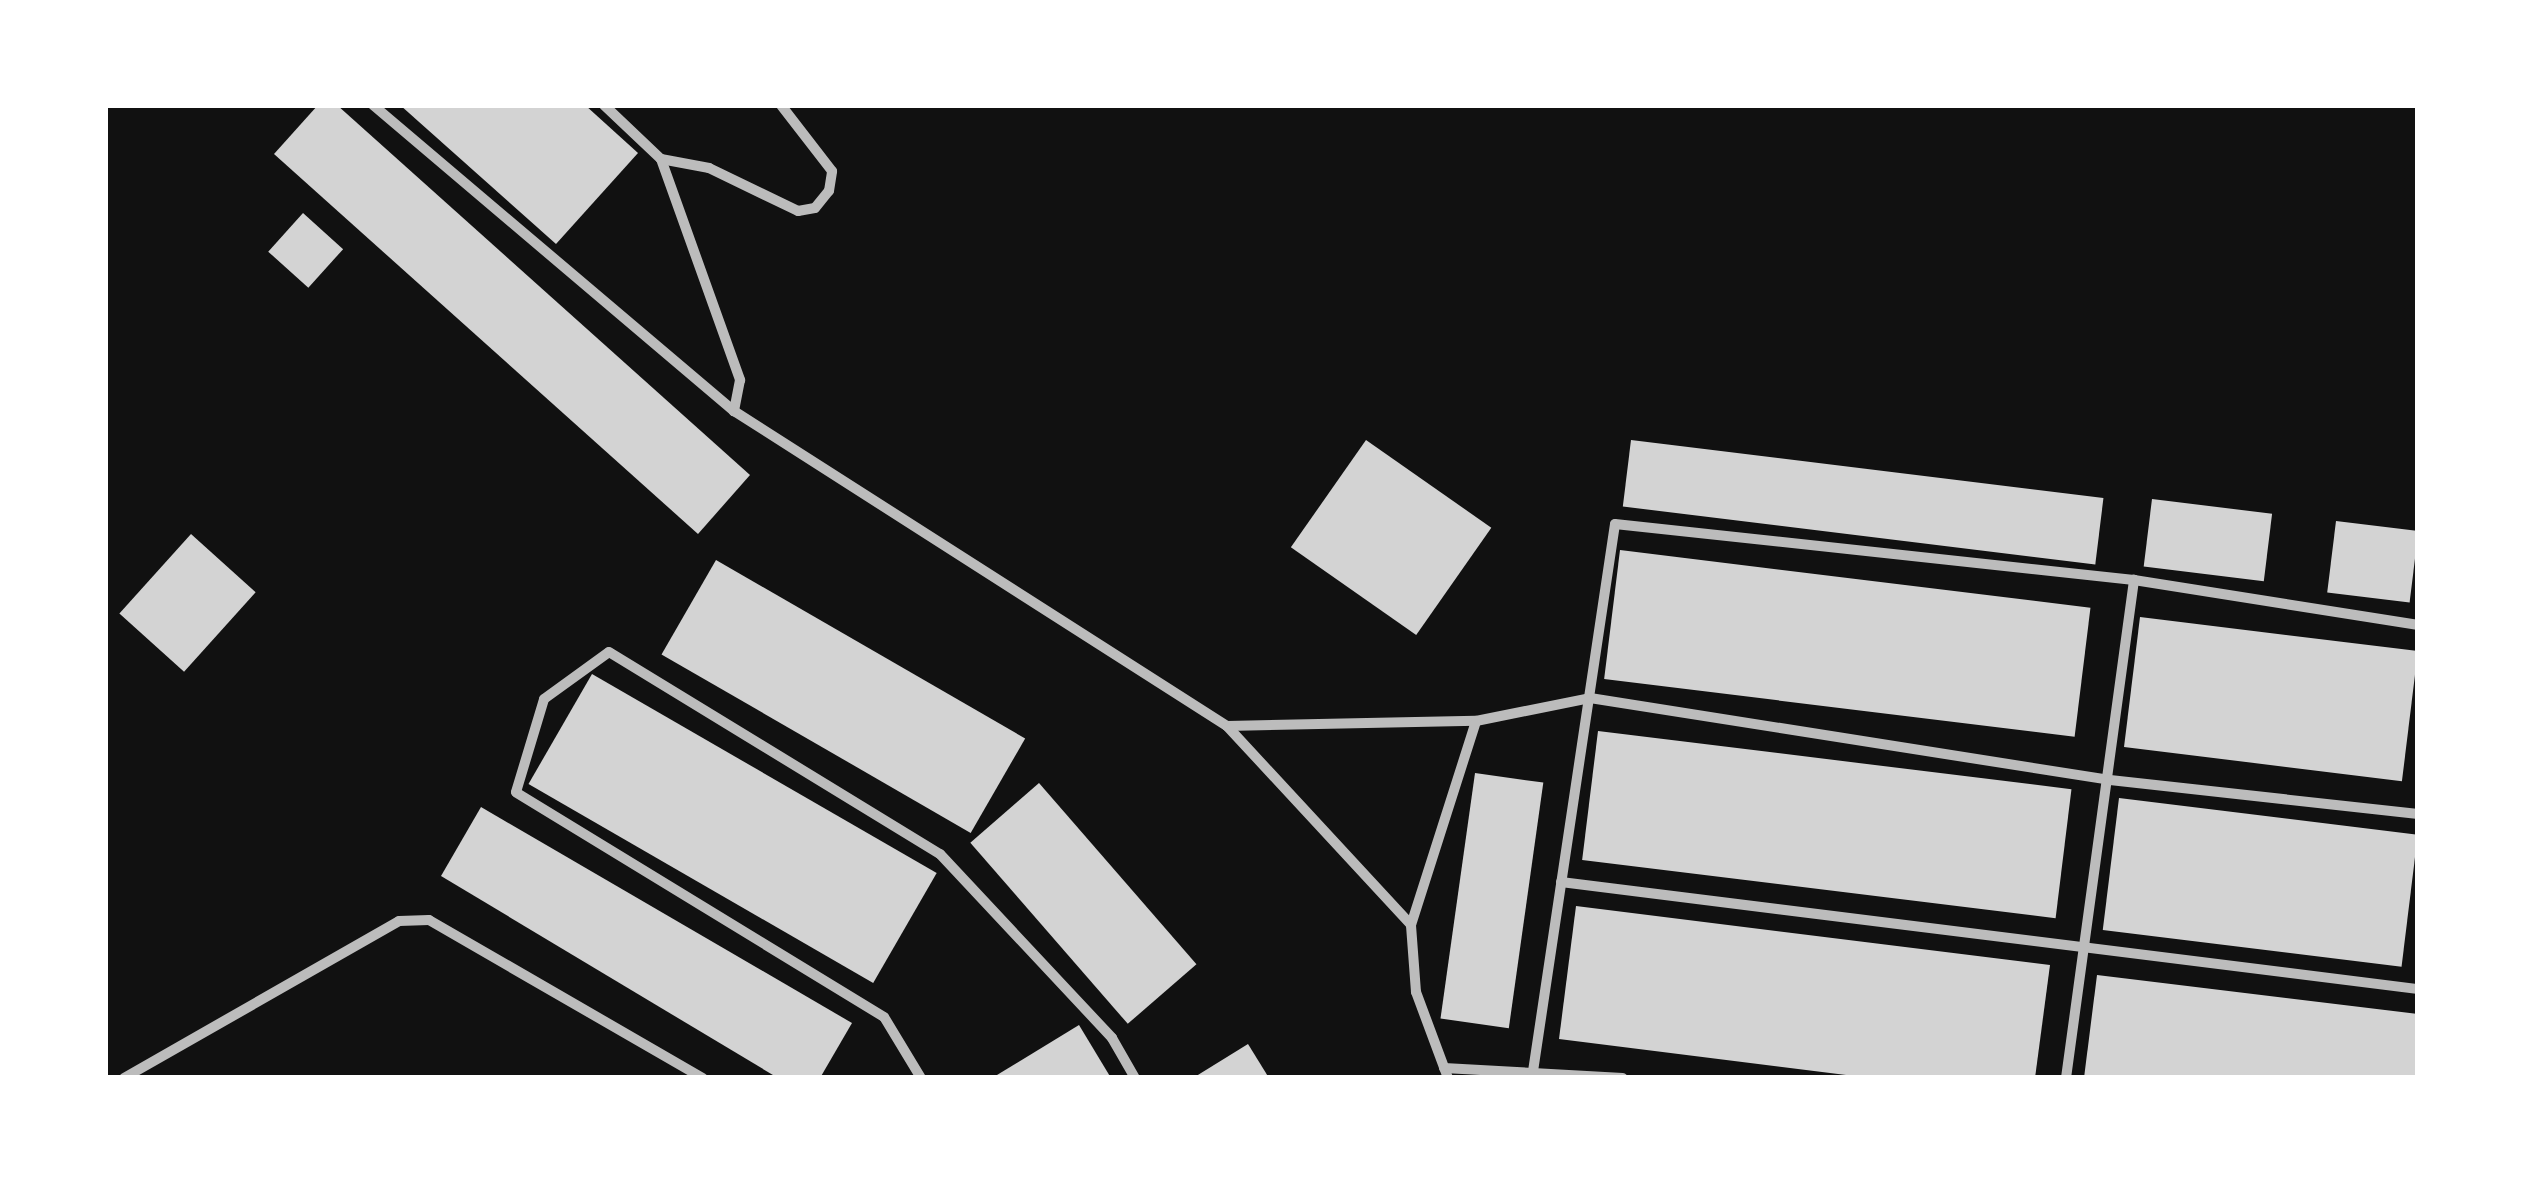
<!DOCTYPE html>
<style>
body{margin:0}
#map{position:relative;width:2523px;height:1183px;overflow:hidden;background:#111;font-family:"Nunito Sans",sans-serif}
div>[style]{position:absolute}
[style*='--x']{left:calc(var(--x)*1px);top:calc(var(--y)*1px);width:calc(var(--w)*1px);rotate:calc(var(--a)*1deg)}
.building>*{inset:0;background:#d3d3d3;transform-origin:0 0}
.minor>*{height:10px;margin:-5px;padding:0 5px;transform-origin:5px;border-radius:5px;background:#bcbcbc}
span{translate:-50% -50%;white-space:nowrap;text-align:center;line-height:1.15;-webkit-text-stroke:10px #fff;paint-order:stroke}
.frame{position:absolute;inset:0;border:108px solid #fff;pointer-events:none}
</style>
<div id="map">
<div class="building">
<div style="clip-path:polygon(318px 105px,337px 105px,750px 475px,698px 534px,274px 154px)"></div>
<div style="clip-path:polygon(400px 105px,585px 105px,638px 153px,556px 244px)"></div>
<div style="left:303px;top:213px;width:54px;height:52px;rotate:42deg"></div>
<div style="left:1366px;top:440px;width:153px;height:131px;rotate:35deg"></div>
<div style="left:1631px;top:440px;width:476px;height:67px;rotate:7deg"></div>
<div style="left:2152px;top:499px;width:121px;height:68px;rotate:7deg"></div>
<div style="left:2336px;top:521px;width:83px;height:72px;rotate:7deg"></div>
<div style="left:191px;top:534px;width:87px;height:107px;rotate:42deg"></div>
<div style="left:1620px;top:550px;width:474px;height:130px;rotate:7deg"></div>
<div style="left:716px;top:560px;width:357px;height:109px;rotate:30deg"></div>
<div style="left:2140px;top:617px;width:280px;height:131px;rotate:7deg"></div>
<div style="left:592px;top:674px;width:398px;height:127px;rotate:30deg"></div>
<div style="left:1598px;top:731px;width:477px;height:130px;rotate:7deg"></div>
<div style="left:1475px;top:773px;width:69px;height:248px;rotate:8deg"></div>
<div style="left:1039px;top:783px;width:240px;height:91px;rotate:49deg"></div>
<div style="left:2119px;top:798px;width:301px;height:133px;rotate:7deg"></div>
<div style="clip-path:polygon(481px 807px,852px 1023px,820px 1078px,778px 1078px,441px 876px)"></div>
<div style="clip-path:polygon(1576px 906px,2050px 965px,2035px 1078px,1870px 1078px,1559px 1039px)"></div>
<div style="clip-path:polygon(2097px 975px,2418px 1014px,2418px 1078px,2084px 1078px)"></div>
<div style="clip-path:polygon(1079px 1025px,1111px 1078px,992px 1078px)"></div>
<div style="clip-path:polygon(1248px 1044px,1269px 1078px,1193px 1078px)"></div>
</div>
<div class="minor">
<div style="--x:373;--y:105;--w:473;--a:40.3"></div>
<div style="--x:604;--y:105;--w:79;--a:43.5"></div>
<div style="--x:661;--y:159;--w:235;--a:70.3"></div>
<div style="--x:740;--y:380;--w:32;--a:101"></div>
<div style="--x:734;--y:411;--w:585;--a:32.58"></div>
<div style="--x:1227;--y:726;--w:249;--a:-1.2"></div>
<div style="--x:661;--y:159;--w:49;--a:10.6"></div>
<div style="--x:709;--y:168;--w:99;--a:25.8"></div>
<div style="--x:798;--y:211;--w:17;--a:-10"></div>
<div style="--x:815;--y:208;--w:22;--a:-51"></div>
<div style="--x:829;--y:191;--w:20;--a:-81"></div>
<div style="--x:832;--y:171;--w:83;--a:-127.7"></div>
<div style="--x:1227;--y:726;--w:271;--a:47.2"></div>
<div style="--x:1561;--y:882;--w:864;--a:7.12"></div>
<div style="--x:1444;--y:1068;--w:179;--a:3.2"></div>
<div style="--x:124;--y:1078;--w:317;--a:-29.7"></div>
<div style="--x:399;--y:921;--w:30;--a:-2"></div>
<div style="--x:429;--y:920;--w:316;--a:30"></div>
<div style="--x:921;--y:1078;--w:71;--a:-121.2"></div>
<div style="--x:884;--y:1017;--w:431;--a:-148.6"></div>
<div style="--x:516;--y:792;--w:97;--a:-73.2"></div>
<div style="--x:544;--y:699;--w:80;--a:-35.9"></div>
<div style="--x:609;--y:652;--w:388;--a:31.4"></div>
<div style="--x:940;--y:854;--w:252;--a:46.9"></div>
<div style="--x:1112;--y:1038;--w:46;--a:60.1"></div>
<div style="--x:1448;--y:1078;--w:92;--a:-110.4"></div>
<div style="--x:1416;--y:992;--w:67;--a:-94.3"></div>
<div style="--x:1411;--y:925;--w:214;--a:-72.3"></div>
<div style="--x:1476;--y:721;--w:116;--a:-11.4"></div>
<div style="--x:1590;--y:698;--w:526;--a:8.96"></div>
<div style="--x:2110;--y:780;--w:310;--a:6.3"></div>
<div style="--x:1532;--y:1078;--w:560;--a:-81.48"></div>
<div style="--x:1615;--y:524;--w:522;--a:6.16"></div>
<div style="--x:2134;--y:580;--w:288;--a:9"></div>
<div style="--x:2066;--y:1078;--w:503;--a:-82.22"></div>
</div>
<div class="frame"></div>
</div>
